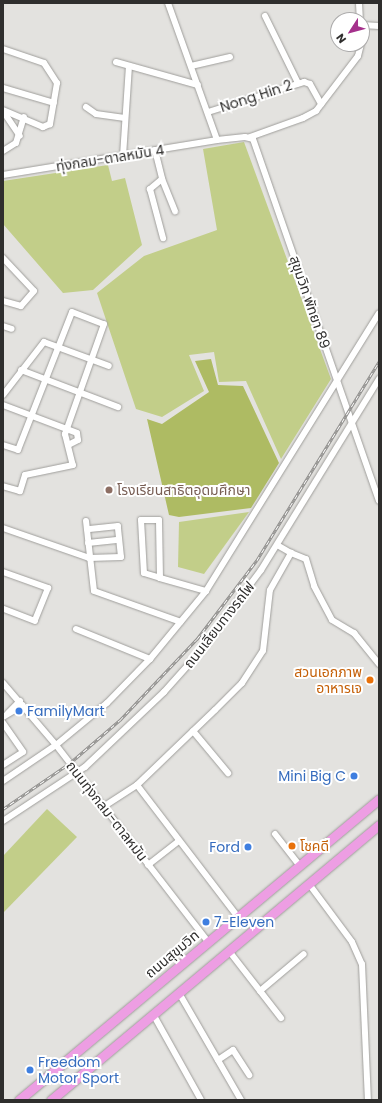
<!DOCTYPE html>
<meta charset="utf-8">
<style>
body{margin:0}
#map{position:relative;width:382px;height:1103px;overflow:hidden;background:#e3e2df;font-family:Poppins,"Noto Sans Thai",sans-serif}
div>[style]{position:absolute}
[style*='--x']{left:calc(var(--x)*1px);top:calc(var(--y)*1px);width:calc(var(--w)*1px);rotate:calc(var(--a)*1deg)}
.green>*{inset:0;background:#c2ce89}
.forest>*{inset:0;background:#aebb63}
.roads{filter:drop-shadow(0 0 1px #9f9e9b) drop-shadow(0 0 1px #9f9e9b)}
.minor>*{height:6px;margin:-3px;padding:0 3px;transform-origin:3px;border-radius:3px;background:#fff}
.highway>*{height:9px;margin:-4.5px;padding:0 4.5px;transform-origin:4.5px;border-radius:4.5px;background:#ed9ee3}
.rail>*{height:3px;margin-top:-1.5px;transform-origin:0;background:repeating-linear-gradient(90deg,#fff 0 4.5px,#8f8e8c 0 9px);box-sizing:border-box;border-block:1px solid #8f8e8c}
.dots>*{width:11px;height:11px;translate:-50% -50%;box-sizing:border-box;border:2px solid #fff;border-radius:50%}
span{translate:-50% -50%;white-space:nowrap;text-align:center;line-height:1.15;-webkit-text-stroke:4px #fff;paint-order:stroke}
.street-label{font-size:14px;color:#2f2e2d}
.education-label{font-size:14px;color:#785e54}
.left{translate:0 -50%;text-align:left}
.food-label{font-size:14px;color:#c56008}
.right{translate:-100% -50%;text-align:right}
.shop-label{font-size:14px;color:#366cbe}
.frame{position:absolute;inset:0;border:4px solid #2f2e2d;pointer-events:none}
.north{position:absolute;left:330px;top:12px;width:40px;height:40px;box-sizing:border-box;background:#fff;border:1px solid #acabab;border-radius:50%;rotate:234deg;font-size:11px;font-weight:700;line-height:16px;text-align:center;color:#2f2e2d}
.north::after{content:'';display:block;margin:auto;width:14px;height:18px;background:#a5318c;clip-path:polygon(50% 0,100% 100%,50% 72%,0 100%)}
</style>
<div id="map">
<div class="green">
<div style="clip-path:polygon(244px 142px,331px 379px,281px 459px,246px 381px,219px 382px,214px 352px,189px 355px,204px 391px,162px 417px,136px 409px,97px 293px,144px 256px,217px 230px,203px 149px)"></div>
<div style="clip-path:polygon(108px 165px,112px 181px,125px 178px,142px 245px,93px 290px,63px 293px,3px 224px,3px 181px)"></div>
<div style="clip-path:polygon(249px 512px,204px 574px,178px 567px,179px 522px)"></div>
<div style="clip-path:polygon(47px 809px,77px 837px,3px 913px,3px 856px)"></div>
</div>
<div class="forest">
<div style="clip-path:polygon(211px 359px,218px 385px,243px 386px,279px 463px,251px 508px,179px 517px,169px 515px,147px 419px,162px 424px,209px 392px,195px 361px)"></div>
</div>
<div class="roads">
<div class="minor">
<div style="--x:168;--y:3;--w:145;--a:70.3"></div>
<div style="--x:359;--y:3;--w:17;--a:87"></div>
<div style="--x:265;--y:16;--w:75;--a:63.8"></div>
<div style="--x:362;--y:25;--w:17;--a:3"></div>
<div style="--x:3;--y:49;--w:43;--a:18.9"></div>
<div style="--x:44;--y:63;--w:24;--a:57"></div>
<div style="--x:57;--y:83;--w:42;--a:99.7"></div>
<div style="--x:50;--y:124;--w:8;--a:157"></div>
<div style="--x:43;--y:127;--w:43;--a:-157"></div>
<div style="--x:116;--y:62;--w:85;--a:15.7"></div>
<div style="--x:191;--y:66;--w:40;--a:-13"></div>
<div style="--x:3;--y:88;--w:53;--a:16.4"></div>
<div style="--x:86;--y:107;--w:12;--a:35"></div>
<div style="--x:96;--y:114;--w:29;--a:8"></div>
<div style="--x:3;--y:111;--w:30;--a:56"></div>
<div style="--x:208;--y:112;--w:101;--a:-17.4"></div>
<div style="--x:304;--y:82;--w:6;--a:18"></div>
<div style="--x:310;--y:84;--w:23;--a:61"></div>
<div style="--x:250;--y:137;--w:56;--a:-19.7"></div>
<div style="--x:303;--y:118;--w:15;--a:-28"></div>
<div style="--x:316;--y:111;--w:69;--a:-52.6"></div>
<div style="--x:358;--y:56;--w:12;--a:-76"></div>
<div style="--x:155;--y:150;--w:30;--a:76"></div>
<div style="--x:162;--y:179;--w:16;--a:140"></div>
<div style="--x:150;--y:189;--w:51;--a:75.1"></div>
<div style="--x:3;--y:151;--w:15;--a:-32"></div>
<div style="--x:16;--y:143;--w:27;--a:-73"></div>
<div style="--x:123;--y:156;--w:90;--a:-86.2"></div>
<div style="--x:3;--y:175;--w:217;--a:-9.3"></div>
<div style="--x:217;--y:140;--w:28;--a:-6"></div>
<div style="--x:245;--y:137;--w:8;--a:14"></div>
<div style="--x:253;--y:139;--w:383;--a:70.8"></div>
<div style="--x:162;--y:179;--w:35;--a:68"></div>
<div style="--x:3;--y:258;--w:45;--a:46.8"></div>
<div style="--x:34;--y:291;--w:20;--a:131"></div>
<div style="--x:21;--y:306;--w:19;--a:-164"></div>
<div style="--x:3;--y:326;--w:9;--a:18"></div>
<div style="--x:21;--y:370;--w:104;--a:20.9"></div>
<div style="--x:3;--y:395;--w:67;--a:-52.3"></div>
<div style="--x:44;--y:342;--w:69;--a:20.3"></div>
<div style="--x:3;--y:405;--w:79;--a:20.7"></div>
<div style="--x:77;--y:433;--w:7;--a:82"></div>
<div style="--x:78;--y:440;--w:11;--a:153"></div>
<div style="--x:3;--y:445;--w:16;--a:18"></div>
<div style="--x:18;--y:450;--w:148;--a:-68.6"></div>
<div style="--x:72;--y:312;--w:34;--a:21"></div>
<div style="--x:104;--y:324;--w:117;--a:109.5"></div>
<div style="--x:65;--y:434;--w:32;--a:76"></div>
<div style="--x:73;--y:465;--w:49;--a:168.2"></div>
<div style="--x:25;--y:475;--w:17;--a:107"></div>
<div style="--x:20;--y:491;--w:18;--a:-164"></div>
<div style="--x:86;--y:521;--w:70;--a:83.5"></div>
<div style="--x:94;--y:591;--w:92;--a:19.6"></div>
<div style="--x:3;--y:528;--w:91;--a:19.2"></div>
<div style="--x:89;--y:558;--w:32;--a:-2"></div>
<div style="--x:121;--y:557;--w:31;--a:-96"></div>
<div style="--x:118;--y:526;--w:31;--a:174"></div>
<div style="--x:88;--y:543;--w:31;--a:-6"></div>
<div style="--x:291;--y:553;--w:16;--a:22"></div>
<div style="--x:306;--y:559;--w:28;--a:73"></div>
<div style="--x:314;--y:586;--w:38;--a:62"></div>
<div style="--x:332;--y:620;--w:26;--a:31"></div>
<div style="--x:354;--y:633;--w:40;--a:51"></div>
<div style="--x:3;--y:572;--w:48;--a:19.6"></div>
<div style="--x:48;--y:588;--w:35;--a:112"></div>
<div style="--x:35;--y:621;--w:34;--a:-159"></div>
<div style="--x:160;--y:578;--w:58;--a:-91"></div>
<div style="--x:159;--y:520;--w:18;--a:180"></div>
<div style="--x:141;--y:520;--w:53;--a:86.8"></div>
<div style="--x:144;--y:573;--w:17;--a:17"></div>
<div style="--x:160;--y:578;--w:48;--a:15.8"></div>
<div style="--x:76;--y:629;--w:80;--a:22.1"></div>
<div style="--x:3;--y:683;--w:82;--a:49.5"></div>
<div style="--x:56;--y:745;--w:249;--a:52.3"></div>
<div style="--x:8;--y:713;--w:17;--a:-45"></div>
<div style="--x:3;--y:717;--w:23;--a:-31"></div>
<div style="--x:3;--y:723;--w:35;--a:55"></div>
<div style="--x:23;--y:752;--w:24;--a:147"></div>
<div style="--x:193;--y:731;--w:55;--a:50.2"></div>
<div style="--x:3;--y:781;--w:64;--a:-34.2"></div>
<div style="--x:56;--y:745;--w:66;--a:-39.5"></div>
<div style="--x:107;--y:703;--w:62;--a:-45.7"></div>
<div style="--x:150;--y:659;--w:88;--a:-50.5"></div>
<div style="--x:206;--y:591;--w:327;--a:-58.1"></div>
<div style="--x:137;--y:785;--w:166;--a:52.6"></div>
<div style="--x:103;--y:807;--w:40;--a:-32.9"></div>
<div style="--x:137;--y:785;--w:108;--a:-43.9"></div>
<div style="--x:215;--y:710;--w:38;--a:-45"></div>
<div style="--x:242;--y:683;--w:38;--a:-57"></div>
<div style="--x:263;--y:651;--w:61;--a:-83.5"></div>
<div style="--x:270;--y:590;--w:43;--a:-60.4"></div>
<div style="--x:291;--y:553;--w:16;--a:-150"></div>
<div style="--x:3;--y:821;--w:98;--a:-33.4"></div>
<div style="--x:85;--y:767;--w:109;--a:-43.5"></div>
<div style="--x:164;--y:692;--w:51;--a:-48.2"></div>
<div style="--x:198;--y:654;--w:105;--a:-53.1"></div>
<div style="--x:261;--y:570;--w:225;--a:-58.3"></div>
<div style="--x:275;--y:834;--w:41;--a:52"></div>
<div style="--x:148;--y:865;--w:39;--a:-38"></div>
<div style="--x:309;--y:884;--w:72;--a:53.4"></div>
<div style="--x:352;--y:942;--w:24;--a:66"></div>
<div style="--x:362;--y:964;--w:136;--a:87.5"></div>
<div style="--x:229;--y:951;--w:85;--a:52.2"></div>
<div style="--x:260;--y:991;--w:57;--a:-40.1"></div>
<div style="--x:179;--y:993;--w:124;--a:59.9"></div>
<div style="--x:153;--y:1014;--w:98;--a:60.8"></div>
<div style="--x:218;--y:1060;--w:18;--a:-34"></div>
<div style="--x:233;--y:1050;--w:30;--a:57"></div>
</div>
<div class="highway">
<div style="--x:19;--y:1100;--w:469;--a:-39.9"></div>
<div style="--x:51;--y:1100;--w:428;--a:-40"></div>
</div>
</div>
<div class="rail">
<div style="--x:3;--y:809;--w:81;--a:-34.5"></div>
<div style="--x:70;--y:763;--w:66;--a:-40.7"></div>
<div style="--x:120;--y:720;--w:112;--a:-46.5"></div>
<div style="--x:197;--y:639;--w:99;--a:-52.8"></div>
<div style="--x:257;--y:560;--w:233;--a:-58.4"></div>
</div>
<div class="dots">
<div style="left:109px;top:490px;background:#8d6e63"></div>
<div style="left:370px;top:680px;background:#e8710a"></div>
<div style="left:19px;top:711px;background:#3f7fe0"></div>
<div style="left:354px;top:776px;background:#3f7fe0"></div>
<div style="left:292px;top:846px;background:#e8710a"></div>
<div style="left:248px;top:847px;background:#3f7fe0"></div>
<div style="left:206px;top:922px;background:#3f7fe0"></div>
<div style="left:30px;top:1070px;background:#3f7fe0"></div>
</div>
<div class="street-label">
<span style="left:256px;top:96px;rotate:-18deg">Nong Hin 2</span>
<span style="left:110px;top:158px;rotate:-9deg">ทุ่งกลม-ตาลหมัน 4</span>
<span style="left:310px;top:302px;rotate:71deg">สุขุมวิท พัทยา 89</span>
<span style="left:219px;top:625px;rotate:-52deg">ถนนเลียบทางรถไฟ</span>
<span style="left:107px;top:811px;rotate:52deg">ถนนทุ่งกลม-ตาลหมัน</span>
<span style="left:172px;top:954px;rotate:-40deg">ถนนสุขุมวิท</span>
</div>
<div class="education-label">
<span class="left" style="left:117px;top:490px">โรงเรียนสาธิตอุดมศึกษา</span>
</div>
<div class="food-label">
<span class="right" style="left:362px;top:680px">สวนเอกภาพ<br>อาหารเจ</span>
<span class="left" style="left:300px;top:846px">โชคดี</span>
</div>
<div class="shop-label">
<span class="left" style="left:27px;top:711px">FamilyMart</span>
<span class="right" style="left:346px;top:776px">Mini Big C</span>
<span class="right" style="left:240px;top:847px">Ford</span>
<span class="left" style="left:214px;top:922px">7-Eleven</span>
<span class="left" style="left:38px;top:1070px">Freedom<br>Motor Sport</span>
</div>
<div class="frame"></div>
<div class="north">N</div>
</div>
